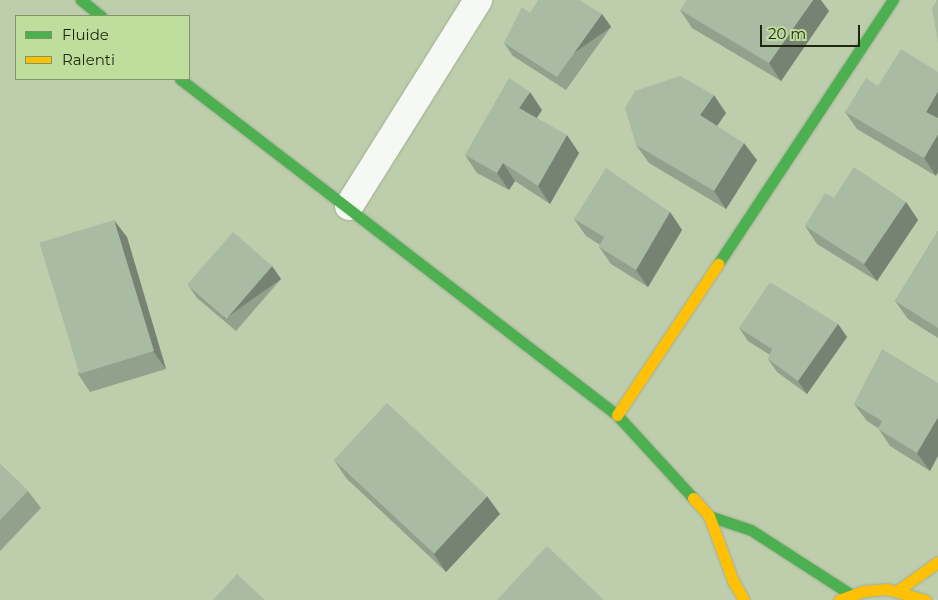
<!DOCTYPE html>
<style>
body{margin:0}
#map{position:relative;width:938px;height:600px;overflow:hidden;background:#beceac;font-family:Montserrat,sans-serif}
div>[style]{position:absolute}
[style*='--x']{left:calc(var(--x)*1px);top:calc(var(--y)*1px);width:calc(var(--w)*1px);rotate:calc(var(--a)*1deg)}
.roads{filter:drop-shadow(0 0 1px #a1ad93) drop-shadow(0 0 1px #a1ad93)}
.street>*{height:28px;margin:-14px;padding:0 14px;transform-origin:14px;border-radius:14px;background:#f5f8f3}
.fast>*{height:11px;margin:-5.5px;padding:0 5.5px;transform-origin:5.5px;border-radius:5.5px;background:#4caf50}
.slow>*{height:11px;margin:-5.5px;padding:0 5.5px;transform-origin:5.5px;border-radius:5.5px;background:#ffc107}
.wall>*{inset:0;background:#91a18c}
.shaded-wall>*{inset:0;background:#768372;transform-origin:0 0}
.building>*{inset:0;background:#a9bba3;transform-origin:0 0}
span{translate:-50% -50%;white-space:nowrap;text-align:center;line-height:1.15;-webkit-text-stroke:4px #bfdd9d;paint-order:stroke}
.legend{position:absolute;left:15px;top:15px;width:175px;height:65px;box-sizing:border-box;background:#bfdd9d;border:1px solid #7e9564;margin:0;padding:6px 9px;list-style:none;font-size:15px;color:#1d280f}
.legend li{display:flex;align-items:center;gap:10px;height:25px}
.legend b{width:25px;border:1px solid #7e9564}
.scale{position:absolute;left:760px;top:25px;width:100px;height:22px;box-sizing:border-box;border:2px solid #1d280f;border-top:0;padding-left:6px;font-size:15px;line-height:18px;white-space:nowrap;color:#1d280f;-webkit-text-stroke:4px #bfdd9d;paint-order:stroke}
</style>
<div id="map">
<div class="roads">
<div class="street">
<div style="--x:349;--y:206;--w:243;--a:-57.9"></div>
</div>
<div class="fast">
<div style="--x:81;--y:0;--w:26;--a:39"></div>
<div style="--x:180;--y:79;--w:551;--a:37.56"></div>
<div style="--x:617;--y:415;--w:113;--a:47.5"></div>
<div style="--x:718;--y:264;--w:317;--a:-56.5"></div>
<div style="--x:709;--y:516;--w:44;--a:18.4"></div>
<div style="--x:751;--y:530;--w:120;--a:32.8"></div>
</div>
<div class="slow">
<div style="--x:617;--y:415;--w:182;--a:-56.2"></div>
<div style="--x:693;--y:498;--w:24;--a:48"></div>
<div style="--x:709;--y:516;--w:69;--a:69.7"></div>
<div style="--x:733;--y:581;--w:22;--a:60"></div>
<div style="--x:897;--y:591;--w:50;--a:-35.3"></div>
<div style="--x:839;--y:600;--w:27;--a:-20"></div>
<div style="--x:864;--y:591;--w:23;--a:-5"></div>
<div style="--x:887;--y:589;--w:40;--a:16"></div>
</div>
</div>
<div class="wall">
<div style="clip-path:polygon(680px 10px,829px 11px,781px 81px,692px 28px)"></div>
<div style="clip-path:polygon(530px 13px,602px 14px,611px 27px,566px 90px,513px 56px,504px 43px)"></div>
<div style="clip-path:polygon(878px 86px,936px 176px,857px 129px,845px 112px)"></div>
<div style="clip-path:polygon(542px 110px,537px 118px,579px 153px,550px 204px,515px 181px,509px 190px,477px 173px,465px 155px)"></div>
<div style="clip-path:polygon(726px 113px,717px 126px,757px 160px,726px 209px,649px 163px,636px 145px)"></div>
<div style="clip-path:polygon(834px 198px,906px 202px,918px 220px,877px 281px,817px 244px,805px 226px)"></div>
<div style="clip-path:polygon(670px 212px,682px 230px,648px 287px,611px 264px,599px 247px,600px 245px,586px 236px,574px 219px)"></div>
<div style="clip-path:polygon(938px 231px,938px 338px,908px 319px,895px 301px)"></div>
<div style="clip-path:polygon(127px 237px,166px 369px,90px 392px,78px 374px)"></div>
<div style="clip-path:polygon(281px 279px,236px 331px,197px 298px,188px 285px)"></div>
<div style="clip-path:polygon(838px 324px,847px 337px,807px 394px,777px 372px,768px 359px,770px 355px,748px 341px,739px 328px)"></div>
<div style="clip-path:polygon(938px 383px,930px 471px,890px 446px,878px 428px,867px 421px,854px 404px)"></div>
<div style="clip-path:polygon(334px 460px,500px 514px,446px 572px,346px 478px)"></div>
<div style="clip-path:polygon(0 464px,28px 491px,41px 508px,0 551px)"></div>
</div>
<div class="shaded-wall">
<div style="clip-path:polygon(813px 0,821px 0,829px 11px,781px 81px,769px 63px)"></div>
<div style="left:602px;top:14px;width:16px;height:77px;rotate:55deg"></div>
<div style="clip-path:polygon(938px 91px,938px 129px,926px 112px)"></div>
<div style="clip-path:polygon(530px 92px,542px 110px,531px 126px,519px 108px)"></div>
<div style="clip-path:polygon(714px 95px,726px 113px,712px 133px,700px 115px)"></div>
<div style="clip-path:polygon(938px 134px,938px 172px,936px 176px,924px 158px)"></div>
<div style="clip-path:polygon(567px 135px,579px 153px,550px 204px,538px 186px)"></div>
<div style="clip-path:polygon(744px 143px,757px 160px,726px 209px,714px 191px)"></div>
<div style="clip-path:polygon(503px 163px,515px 181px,509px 190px,497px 173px)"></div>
<div style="clip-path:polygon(906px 202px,918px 220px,877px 281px,864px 264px)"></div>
<div style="clip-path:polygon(670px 212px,682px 230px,648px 287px,636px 270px)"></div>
<div style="clip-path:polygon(114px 220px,127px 237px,166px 369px,153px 351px)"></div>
<div style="left:272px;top:266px;width:16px;height:69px;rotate:55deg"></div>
<div style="clip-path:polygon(838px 324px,847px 337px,807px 394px,798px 381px)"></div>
<div style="clip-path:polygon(938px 417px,938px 456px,930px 471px,917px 453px)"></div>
<div style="clip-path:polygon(487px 496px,500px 514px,446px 572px,434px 554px)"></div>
</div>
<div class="building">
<div style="clip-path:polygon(538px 0,579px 0,602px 14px,557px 77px,504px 43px,522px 7px,530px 13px)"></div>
<div style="clip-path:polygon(687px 0,813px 0,769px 63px,680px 10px)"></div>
<div style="clip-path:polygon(937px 0,938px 0,938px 42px,932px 8px)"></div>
<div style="clip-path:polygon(901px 49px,938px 72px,938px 91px,926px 112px,938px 118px,938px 134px,924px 158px,845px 112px,866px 78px,878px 86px)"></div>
<div style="clip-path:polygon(680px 76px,714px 95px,700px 115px,744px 143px,714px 191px,636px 145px,625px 108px,635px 91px)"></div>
<div style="clip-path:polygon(509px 78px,530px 92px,519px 108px,567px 135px,538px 186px,503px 163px,497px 173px,465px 155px)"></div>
<div style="clip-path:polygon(854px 167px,906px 202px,864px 264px,805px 226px,825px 193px,834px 198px)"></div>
<div style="clip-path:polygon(606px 168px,670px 212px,636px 270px,599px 247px,604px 237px,574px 219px)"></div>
<div style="left:114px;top:220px;width:137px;height:78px;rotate:73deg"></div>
<div style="clip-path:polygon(938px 231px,938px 328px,895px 301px)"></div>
<div style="left:233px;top:232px;width:52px;height:70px;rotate:41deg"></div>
<div style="clip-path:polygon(770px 282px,838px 324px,798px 381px,768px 359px,772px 349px,739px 328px)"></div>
<div style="clip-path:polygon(882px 349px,938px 383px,938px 417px,917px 453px,878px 429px,882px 421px,854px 404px)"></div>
<div style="left:387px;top:403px;width:137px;height:78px;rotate:43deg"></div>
<div style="clip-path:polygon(0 464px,28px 491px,0 520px)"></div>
<div style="clip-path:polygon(547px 546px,604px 600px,497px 600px)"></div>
<div style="clip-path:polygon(237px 574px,265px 600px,213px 600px)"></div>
</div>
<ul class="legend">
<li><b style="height:6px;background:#4caf50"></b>Fluide</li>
<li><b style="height:6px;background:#ffc107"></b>Ralenti</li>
</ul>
<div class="scale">20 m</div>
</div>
